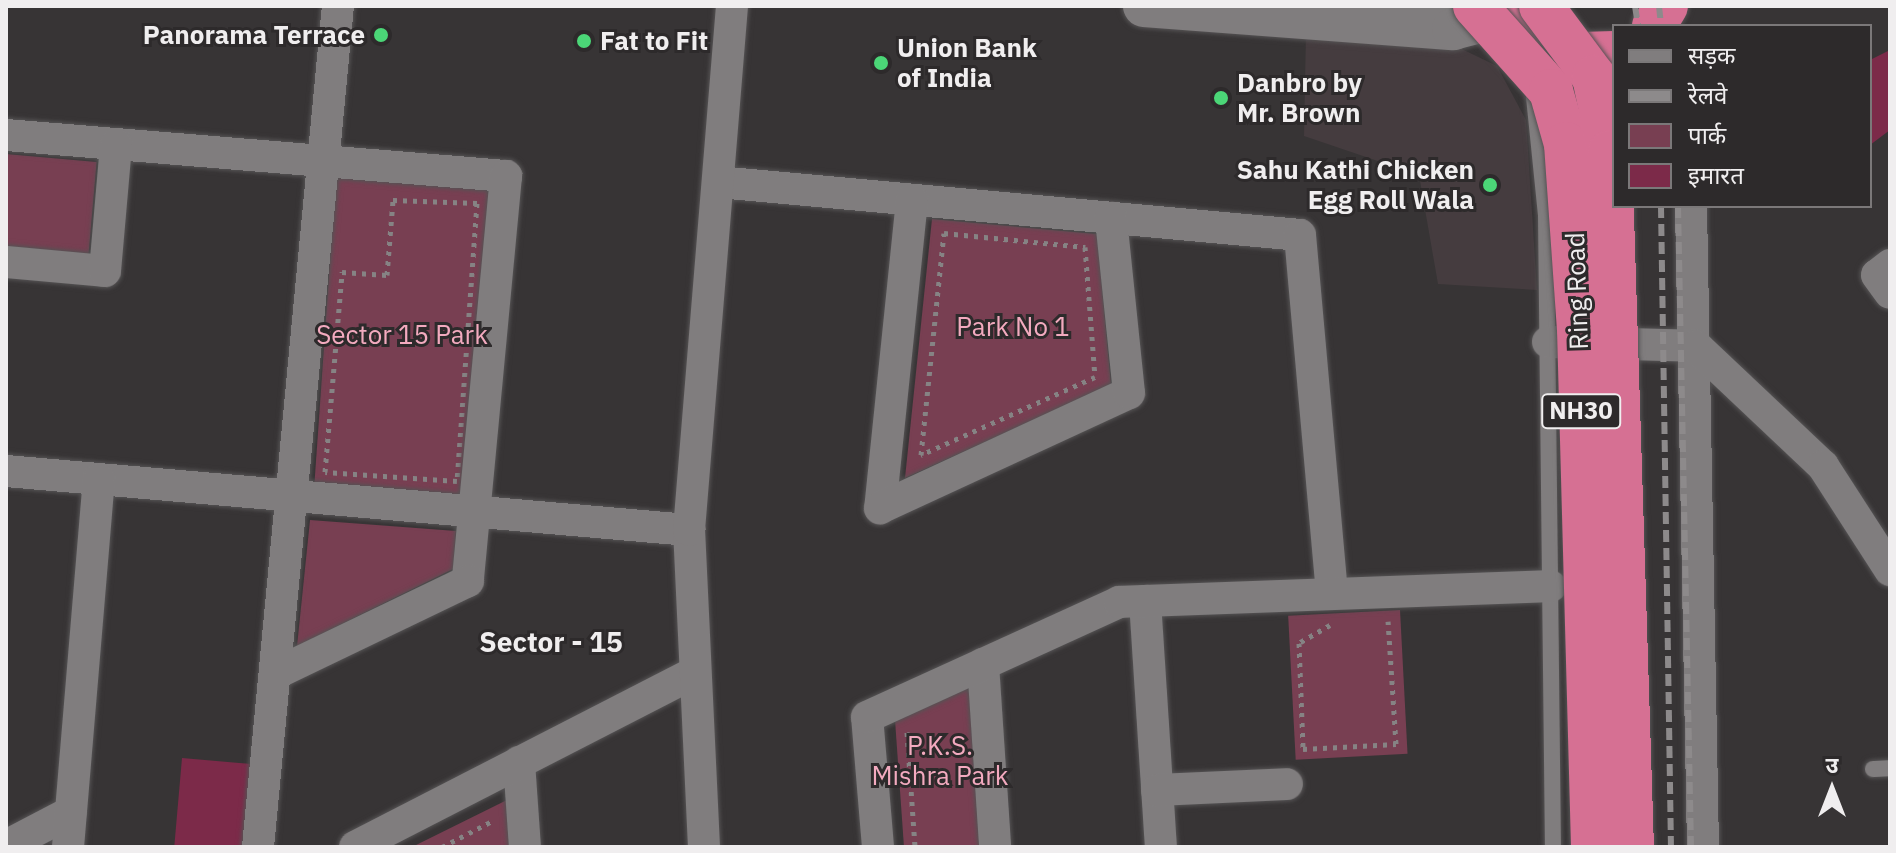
<!DOCTYPE html>
<meta charset="utf-8">
<style>
body{margin:0}
#map{position:relative;width:1896px;height:853px;overflow:hidden;background:#373435;font-family:"IBM Plex Sans","Noto Sans Devanagari",sans-serif}
div>[style]{position:absolute}
[style*='--x']{left:calc(var(--x)*1px);top:calc(var(--y)*1px);width:calc(var(--w)*1px);rotate:calc(var(--a)*1deg)}
.built>*{inset:0;background:#453c3f}
.green>*{inset:0;background:#783f52;transform-origin:0 0}
.building>*{inset:0;background:#7c2a49;transform-origin:0 0}
.path>*{height:5px;margin-top:-2.5px;transform-origin:0;background:repeating-linear-gradient(90deg,#868384 0 4px,transparent 0 10px)}
.roads{filter:drop-shadow(0 0 2px #555354) drop-shadow(0 0 2px #555354)}
.service>*{height:16px;margin:-8px;padding:0 8px;transform-origin:8px;border-radius:8px;background:#807d7e}
.minor>*{height:32px;margin:-16px;padding:0 16px;transform-origin:16px;border-radius:16px;background:#807d7e}
.tertiary>*{height:42px;margin:-21px;padding:0 21px;transform-origin:21px;border-radius:21px;background:#807d7e}
.trunk>*{height:44px;margin:-22px;padding:0 22px;transform-origin:22px;border-radius:22px;background:#d67093}
.rail>*{height:6px;margin-top:-3px;transform-origin:0;background:repeating-linear-gradient(90deg,#8d8a8b 0 12px,transparent 0 18px)}
.bridges{filter:drop-shadow(0 0 2px #555354) drop-shadow(0 0 2px #555354)}
.trunk-bridge>*{height:44px;margin:-22px;padding:0 22px;transform-origin:22px;border-radius:22px;background:#d67093}
.dots>*{width:22px;height:22px;translate:-50% -50%;box-sizing:border-box;border:4px solid #2d2a2b;border-radius:50%}
span{translate:-50% -50%;white-space:nowrap;text-align:center;line-height:1.15;-webkit-text-stroke:6px #2d2a2b;paint-order:stroke}
.shield-label span{padding:2px 6px;background:#2d2a2b;border:2px solid;border-radius:6px;-webkit-text-stroke-width:0}
.shield-label{font-size:24px;color:#f0eeef;font-weight:700}
.poi-label{font-size:26px;color:#f0eeef;font-weight:700}
.right{translate:-100% -50%;text-align:right}
.left{translate:0 -50%;text-align:left}
.street-label{font-size:26px;color:#f0eeef}
.park-label{font-size:26px;color:#f3aabf}
.neighbourhood-label{font-size:28px;color:#f0eeef;font-weight:700}
.frame{position:absolute;inset:0;border:8px solid #f0eeef;pointer-events:none}
.legend{position:absolute;left:1612px;top:24px;width:260px;height:184px;box-sizing:border-box;background:#2d2a2b;border:2px solid #7b7879;margin:0;padding:10px 14px;list-style:none;font-size:24px;color:#f0eeef}
.legend li{display:flex;align-items:center;gap:16px;height:40px}
.legend b{width:40px;border:2px solid #7b7879}
.north{position:absolute;left:1792px;top:749px;width:80px;height:80px;-webkit-text-stroke:6px #2d2a2b;paint-order:stroke;rotate:0deg;font-size:22px;font-weight:700;line-height:32px;text-align:center;color:#f0eeef}
.north::after{content:'';display:block;margin:auto;width:28px;height:36px;background:#f0eeef;clip-path:polygon(50% 0,100% 100%,50% 72%,0 100%)}
</style>
<div id="map">
<div class="built">
<div style="clip-path:polygon(1306px 31px,1443px 40px,1497px 66px,1526px 120px,1537px 290px,1438px 284px,1419px 175px,1304px 136px)"></div>
</div>
<div class="green">
<div style="left:6px;top:154px;width:91px;height:94px;rotate:5deg"></div>
<div style="left:336px;top:175px;width:161px;height:311px;rotate:4deg"></div>
<div style="clip-path:polygon(932px 219px,1097px 234px,1111px 385px,905px 478px)"></div>
<div style="clip-path:polygon(310px 520px,456px 531px,453px 569px,297px 646px)"></div>
<div style="left:1400px;top:610px;width:144px;height:112px;rotate:87deg"></div>
<div style="clip-path:polygon(976px 682px,987px 847px,904px 847px,895px 720px)"></div>
<div style="clip-path:polygon(517px 795px,519px 847px,412px 847px)"></div>
</div>
<div class="building">
<div style="clip-path:polygon(1890px 50px,1890px 130px,1870px 145px,1870px 60px)"></div>
<div style="left:182px;top:758px;width:73px;height:89px;rotate:5deg"></div>
</div>
<div class="path">
<div style="--x:393;--y:200;--w:84;--a:2"></div>
<div style="--x:477;--y:203;--w:279;--a:94.1"></div>
<div style="--x:457;--y:481;--w:132;--a:-176.1"></div>
<div style="--x:325;--y:472;--w:201;--a:-85.1"></div>
<div style="--x:342;--y:272;--w:45;--a:3.8"></div>
<div style="--x:387;--y:275;--w:75;--a:-85.4"></div>
<div style="--x:944;--y:233;--w:142;--a:5.7"></div>
<div style="--x:1085;--y:247;--w:130;--a:85.6"></div>
<div style="--x:1095;--y:377;--w:191;--a:155.9"></div>
<div style="--x:921;--y:455;--w:223;--a:-84.1"></div>
<div style="--x:1330;--y:625;--w:36;--a:150"></div>
<div style="--x:1299;--y:643;--w:106;--a:87.8"></div>
<div style="--x:1303;--y:749;--w:93;--a:-3.1"></div>
<div style="--x:1396;--y:744;--w:123;--a:-93.7"></div>
<div style="--x:907;--y:732;--w:115;--a:86"></div>
<div style="--x:442;--y:847;--w:59;--a:-27.4"></div>
</div>
<div class="roads">
<div class="service">
<div style="--x:1534;--y:97;--w:119;--a:84.2"></div>
<div style="--x:1546;--y:215;--w:632;--a:89.37"></div>
<div style="--x:1873;--y:769;--w:17;--a:-3"></div>
</div>
<div class="minor">
<div style="--x:6;--y:135;--w:502;--a:4.69"></div>
<div style="--x:506;--y:176;--w:407;--a:95.4"></div>
<div style="--x:468;--y:581;--w:212;--a:154.3"></div>
<div style="--x:718;--y:182;--w:584;--a:5.2"></div>
<div style="--x:1300;--y:235;--w:360;--a:84.9"></div>
<div style="--x:912;--y:200;--w:310;--a:95.9"></div>
<div style="--x:880;--y:508;--w:274;--a:-24.8"></div>
<div style="--x:1129;--y:393;--w:176;--a:-95.9"></div>
<div style="--x:1691;--y:206;--w:641;--a:88.93"></div>
<div style="--x:6;--y:262;--w:99;--a:5.2"></div>
<div style="--x:105;--y:271;--w:127;--a:-85"></div>
<div style="--x:1890;--y:265;--w:16;--a:142"></div>
<div style="--x:1877;--y:275;--w:22;--a:54"></div>
<div style="--x:1548;--y:342;--w:148;--a:1.5"></div>
<div style="--x:1696;--y:346;--w:175;--a:43.4"></div>
<div style="--x:1823;--y:466;--w:124;--a:57.2"></div>
<div style="--x:6;--y:471;--w:686;--a:4.94"></div>
<div style="--x:1145;--y:601;--w:247;--a:86.3"></div>
<div style="--x:983;--y:664;--w:183;--a:86.2"></div>
<div style="--x:519;--y:762;--w:85;--a:86"></div>
<div style="--x:1157;--y:790;--w:130;--a:-2.6"></div>
<div style="--x:6;--y:846;--w:73;--a:-27.6"></div>
<div style="--x:68;--y:847;--w:369;--a:-85.2"></div>
<div style="--x:258;--y:847;--w:845;--a:-84.57"></div>
<div style="--x:355;--y:847;--w:379;--a:-27.2"></div>
<div style="--x:704;--y:847;--w:317;--a:-92.7"></div>
<div style="--x:689;--y:530;--w:526;--a:-85.31"></div>
<div style="--x:878;--y:847;--w:130;--a:-94.8"></div>
<div style="--x:867;--y:717;--w:277;--a:-24.5"></div>
<div style="--x:1119;--y:602;--w:432;--a:-2.1"></div>
</div>
<div class="tertiary">
<div style="--x:1144;--y:6;--w:310;--a:4.3"></div>
<div style="--x:1453;--y:29;--w:52;--a:-14.6"></div>
</div>
<div class="trunk">
<div style="--x:1502;--y:14;--w:62;--a:41.1"></div>
<div style="--x:1549;--y:55;--w:65;--a:-1.8"></div>
<div style="--x:1654;--y:26;--w:23;--a:-59"></div>
</div>
</div>
<div class="rail">
<div style="--x:1635;--y:6;--w:20;--a:81"></div>
<div style="--x:1659;--y:6;--w:20;--a:84"></div>
<div style="--x:1661;--y:206;--w:641;--a:89.11"></div>
<div style="--x:1678;--y:206;--w:641;--a:88.84"></div>
</div>
<div class="bridges">
<div class="trunk-bridge">
<div style="--x:1475;--y:6;--w:114;--a:48.2"></div>
<div style="--x:1551;--y:91;--w:55;--a:74.2"></div>
<div style="--x:1566;--y:144;--w:185;--a:86"></div>
<div style="--x:1579;--y:329;--w:518;--a:88.45"></div>
<div style="--x:1541;--y:6;--w:89;--a:53.3"></div>
<div style="--x:1594;--y:77;--w:77;--a:78"></div>
<div style="--x:1610;--y:152;--w:695;--a:88.19"></div>
</div>
</div>
<div class="dots">
<div style="left:381px;top:35px;background:#4bd677"></div>
<div style="left:584px;top:41px;background:#4bd677"></div>
<div style="left:881px;top:63px;background:#4bd677"></div>
<div style="left:1221px;top:98px;background:#4bd677"></div>
<div style="left:1490px;top:185px;background:#4bd677"></div>
</div>
<div class="shield-label">
<span style="left:1581px;top:411px">NH30</span>
</div>
<div class="poi-label">
<span class="right" style="left:365px;top:35px">Panorama Terrace</span>
<span class="left" style="left:600px;top:41px">Fat to Fit</span>
<span class="left" style="left:897px;top:63px">Union Bank<br>of India</span>
<span class="left" style="left:1237px;top:98px">Danbro by<br>Mr. Brown</span>
<span class="right" style="left:1474px;top:185px">Sahu Kathi Chicken<br>Egg Roll Wala</span>
</div>
<div class="street-label">
<span style="left:1577px;top:291px;rotate:-92deg">Ring Road</span>
</div>
<div class="park-label">
<span style="left:1013px;top:327px">Park No 1</span>
<span style="left:402px;top:335px">Sector 15 Park</span>
<span style="left:940px;top:761px">P.K.S.<br>Mishra Park</span>
</div>
<div class="neighbourhood-label">
<span style="left:551px;top:642px">Sector - 15</span>
</div>
<div class="frame"></div>
<ul class="legend">
<li><b style="height:10px;background:#807d7e"></b>सड़क</li>
<li><b style="height:10px;background:#8d8a8b"></b>रेलवे</li>
<li><b style="height:22px;background:#783f52"></b>पार्क</li>
<li><b style="height:22px;background:#7c2a49"></b>इमारत</li>
</ul>
<div class="north">उ</div>
</div>
